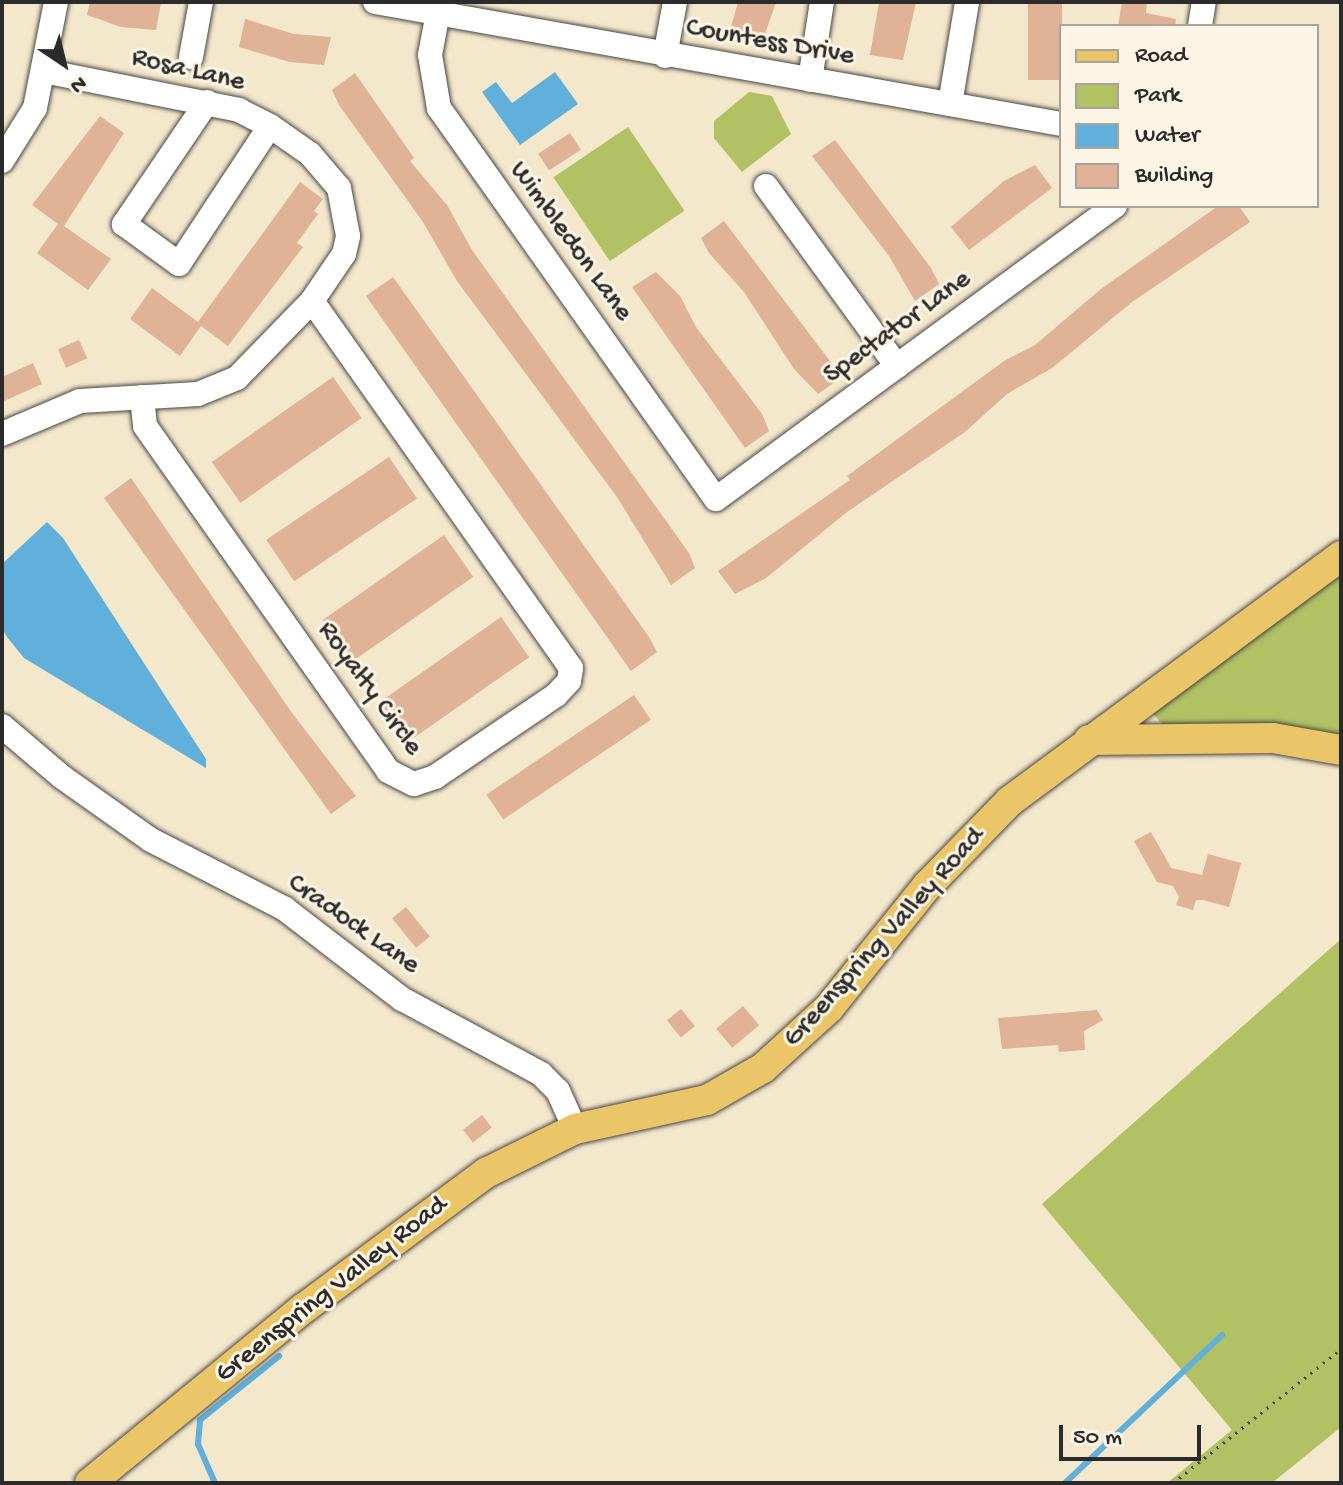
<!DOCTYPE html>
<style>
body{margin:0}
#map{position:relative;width:1343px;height:1485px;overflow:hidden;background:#f3e7cc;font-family:"Gochi Hand",sans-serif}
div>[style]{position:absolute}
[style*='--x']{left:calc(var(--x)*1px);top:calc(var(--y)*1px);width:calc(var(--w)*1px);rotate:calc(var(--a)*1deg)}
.green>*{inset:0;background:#b1c164;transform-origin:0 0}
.water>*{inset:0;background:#61afdb}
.stream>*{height:6px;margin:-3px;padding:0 3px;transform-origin:3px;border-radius:3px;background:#61afdb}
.building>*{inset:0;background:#e0b297;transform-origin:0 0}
.path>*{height:3px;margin-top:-1.5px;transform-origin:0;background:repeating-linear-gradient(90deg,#494743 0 2px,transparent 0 8px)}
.roads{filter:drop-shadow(0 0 2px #494743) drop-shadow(0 0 2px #494743)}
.minor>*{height:24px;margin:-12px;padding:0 12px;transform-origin:12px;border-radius:12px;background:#fff}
.major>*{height:30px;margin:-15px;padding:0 15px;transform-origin:15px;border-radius:15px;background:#ebc669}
span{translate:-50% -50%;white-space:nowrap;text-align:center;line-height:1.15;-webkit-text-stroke:6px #fcf5e5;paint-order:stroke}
.street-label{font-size:28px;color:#2b2b2b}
.frame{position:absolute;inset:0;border:4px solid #2b2b2b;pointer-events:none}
.legend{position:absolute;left:1059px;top:24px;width:260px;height:184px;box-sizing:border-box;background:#fcf5e5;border:2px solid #a8a49b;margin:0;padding:10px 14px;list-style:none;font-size:24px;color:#2b2b2b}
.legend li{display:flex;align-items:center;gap:16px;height:40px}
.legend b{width:40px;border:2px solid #a8a49b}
.north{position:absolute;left:24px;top:24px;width:80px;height:80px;-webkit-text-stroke:6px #fcf5e5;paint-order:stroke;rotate:145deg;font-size:22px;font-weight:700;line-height:32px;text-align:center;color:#2b2b2b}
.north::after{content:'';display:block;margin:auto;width:28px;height:36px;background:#2b2b2b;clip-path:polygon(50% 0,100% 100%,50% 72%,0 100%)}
.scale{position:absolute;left:1059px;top:1425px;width:142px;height:36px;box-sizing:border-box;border:4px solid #2b2b2b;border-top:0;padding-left:10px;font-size:24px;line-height:28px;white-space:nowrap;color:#2b2b2b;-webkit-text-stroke:6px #fcf5e5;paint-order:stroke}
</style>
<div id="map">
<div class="green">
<div style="clip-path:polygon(749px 92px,772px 96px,791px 134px,742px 172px,714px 138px,714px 121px)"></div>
<div style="left:628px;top:127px;width:101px;height:90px;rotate:56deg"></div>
<div style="clip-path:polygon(1341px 569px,1341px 743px,1164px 726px,1149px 709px)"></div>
<div style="clip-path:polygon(1341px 939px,1341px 1427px,1272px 1483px,1167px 1483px,1232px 1430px,1042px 1204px)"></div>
</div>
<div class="water">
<div style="clip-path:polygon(555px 72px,578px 104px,520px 145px,482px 92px,496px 82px,512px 103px)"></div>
<div style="clip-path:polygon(47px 522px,63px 538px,206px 759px,206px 768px,24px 658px,7px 637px,2px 628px,2px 564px)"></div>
</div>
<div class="stream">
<div style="--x:215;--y:1483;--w:43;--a:-113.6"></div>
<div style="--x:198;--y:1444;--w:24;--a:-85"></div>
<div style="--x:200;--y:1420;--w:102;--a:-39"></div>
<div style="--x:1065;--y:1483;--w:216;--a:-43.3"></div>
</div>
<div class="building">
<div style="clip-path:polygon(90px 2px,161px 2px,156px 30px,121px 27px,87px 15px)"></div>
<div style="clip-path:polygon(738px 2px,776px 2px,764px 37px,730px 31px)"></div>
<div style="clip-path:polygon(879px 2px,916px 2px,903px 60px,870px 55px)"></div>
<div style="left:1028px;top:2px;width:34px;height:78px"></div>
<div style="clip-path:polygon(1122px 2px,1147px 2px,1146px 13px,1176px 19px,1175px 26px,1118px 26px)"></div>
<div style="clip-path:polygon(245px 19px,294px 34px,331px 37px,324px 65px,290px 62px,239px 47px)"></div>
<div style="clip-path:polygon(355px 73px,414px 158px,410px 161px,447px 205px,472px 250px,689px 553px,695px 568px,671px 585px,617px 497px,457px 281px,423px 222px,339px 105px,332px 90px)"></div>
<div style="clip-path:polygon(100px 116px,124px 133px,64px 226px,111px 259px,88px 290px,37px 253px,58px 224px,32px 205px)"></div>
<div style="left:570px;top:133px;width:20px;height:38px;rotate:57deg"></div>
<div style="clip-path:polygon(835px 140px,931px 268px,939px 284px,915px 301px,889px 256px,812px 156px)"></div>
<div style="clip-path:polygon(1035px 165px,1052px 188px,969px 250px,951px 227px,1004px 181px)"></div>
<div style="clip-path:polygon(300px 182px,323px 199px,314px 211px,318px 214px,297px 243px,303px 247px,228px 346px,201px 326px,180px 356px,130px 319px,152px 288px,198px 322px)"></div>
<div style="clip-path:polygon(1218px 206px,1239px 206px,1250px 222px,1132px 302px,1052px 368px,1007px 394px,965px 432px,847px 512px,766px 578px,735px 594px,718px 571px,850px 480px,847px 476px,1004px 361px,1035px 345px,1101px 289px)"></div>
<div style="clip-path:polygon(724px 221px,842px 377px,818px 394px,794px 369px,744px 292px,709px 253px,701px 238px)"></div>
<div style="clip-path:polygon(656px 272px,680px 296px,696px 327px,762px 414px,769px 431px,745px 448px,632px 287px)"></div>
<div style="clip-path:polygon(393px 277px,649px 637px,657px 652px,631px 671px,366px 296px)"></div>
<div style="left:79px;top:340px;width:20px;height:23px;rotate:66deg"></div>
<div style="clip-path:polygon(33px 363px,42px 384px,2px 402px,2px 377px)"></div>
<div style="left:333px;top:377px;width:50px;height:148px;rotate:55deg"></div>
<div style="left:389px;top:457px;width:50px;height:148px;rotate:56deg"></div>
<div style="clip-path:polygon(131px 478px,292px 713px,356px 796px,331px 814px,104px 498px)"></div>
<div style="left:444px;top:535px;width:51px;height:148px;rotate:55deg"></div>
<div style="left:501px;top:617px;width:49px;height:148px;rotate:55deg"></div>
<div style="left:634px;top:695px;width:30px;height:178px;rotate:56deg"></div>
<div style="clip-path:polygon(1151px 832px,1171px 868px,1202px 875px,1208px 854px,1241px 863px,1229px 907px,1203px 900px,1196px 900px,1193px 910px,1176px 905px,1179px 897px,1173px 886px,1157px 882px,1134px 841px)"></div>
<div style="left:406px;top:907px;width:38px;height:18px;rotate:51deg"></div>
<div style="left:743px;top:1006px;width:25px;height:35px;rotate:50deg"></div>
<div style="left:681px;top:1009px;width:22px;height:18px;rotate:51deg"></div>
<div style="clip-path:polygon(1097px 1010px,1103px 1020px,1084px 1031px,1085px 1050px,1059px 1052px,1058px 1045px,1002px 1049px,998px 1018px)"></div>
<div style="left:482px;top:1115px;width:16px;height:24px;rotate:52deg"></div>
</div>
<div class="path">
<div style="--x:1173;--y:1483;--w:215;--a:-38.6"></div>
</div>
<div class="roads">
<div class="minor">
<div style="--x:375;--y:2;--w:697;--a:10.08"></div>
<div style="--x:440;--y:2;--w:54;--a:100.7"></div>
<div style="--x:430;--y:55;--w:54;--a:80.4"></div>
<div style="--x:439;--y:108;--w:479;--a:54.7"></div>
<div style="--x:716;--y:499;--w:495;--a:-36.3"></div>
<div style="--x:1200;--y:26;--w:24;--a:-81"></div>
<div style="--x:665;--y:56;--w:55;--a:-79.5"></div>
<div style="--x:191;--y:57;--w:56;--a:-79.7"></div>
<div style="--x:810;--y:80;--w:79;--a:-81.3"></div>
<div style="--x:207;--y:102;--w:148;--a:124.2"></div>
<div style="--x:124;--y:224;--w:68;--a:36"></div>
<div style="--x:179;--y:264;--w:165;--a:-56.6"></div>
<div style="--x:950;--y:104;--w:103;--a:-80.5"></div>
<div style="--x:2;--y:161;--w:62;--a:-58.1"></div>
<div style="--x:35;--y:108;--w:108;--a:-78.8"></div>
<div style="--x:766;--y:186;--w:223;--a:54"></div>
<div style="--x:142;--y:397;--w:29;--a:84"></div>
<div style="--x:145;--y:426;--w:422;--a:54.8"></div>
<div style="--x:388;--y:771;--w:29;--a:27"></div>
<div style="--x:414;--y:784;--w:22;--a:-18"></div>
<div style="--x:435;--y:777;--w:146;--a:-34.1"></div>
<div style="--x:556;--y:695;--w:19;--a:-47"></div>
<div style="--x:569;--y:681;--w:13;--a:-81"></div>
<div style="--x:571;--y:668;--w:449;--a:-125.2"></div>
<div style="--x:2;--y:434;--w:85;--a:-22.9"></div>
<div style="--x:80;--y:401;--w:118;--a:-3.4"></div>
<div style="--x:198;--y:394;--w:42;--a:-22.3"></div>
<div style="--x:237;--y:378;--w:107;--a:-45.8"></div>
<div style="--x:312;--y:301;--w:57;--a:-55.8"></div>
<div style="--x:344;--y:254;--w:18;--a:-77"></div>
<div style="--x:348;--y:236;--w:49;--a:-100.6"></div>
<div style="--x:339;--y:188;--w:45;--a:-130.5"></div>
<div style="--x:310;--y:154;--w:49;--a:-145"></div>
<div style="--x:270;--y:126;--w:35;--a:-153"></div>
<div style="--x:239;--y:110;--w:200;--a:-168.7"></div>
<div style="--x:2;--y:726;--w:79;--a:40.4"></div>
<div style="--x:62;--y:777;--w:109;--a:35.3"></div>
<div style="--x:151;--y:840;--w:151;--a:27.2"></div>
<div style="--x:285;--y:909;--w:148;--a:37.6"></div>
<div style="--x:402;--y:999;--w:158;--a:28.3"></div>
<div style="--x:541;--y:1074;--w:24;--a:45"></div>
<div style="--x:558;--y:1091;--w:42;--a:65.9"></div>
</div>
<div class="major">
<div style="--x:1089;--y:740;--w:184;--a:-0.6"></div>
<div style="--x:1273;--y:738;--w:69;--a:10"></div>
<div style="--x:90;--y:1483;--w:276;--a:-39.3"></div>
<div style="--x:304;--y:1308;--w:227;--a:-36.6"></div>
<div style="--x:486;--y:1173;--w:99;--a:-26.3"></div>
<div style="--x:575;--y:1129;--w:135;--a:-12.4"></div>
<div style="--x:707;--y:1100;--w:64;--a:-29.7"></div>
<div style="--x:763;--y:1068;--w:89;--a:-42.3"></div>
<div style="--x:829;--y:1008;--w:158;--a:-51.2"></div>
<div style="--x:928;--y:885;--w:117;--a:-45.7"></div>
<div style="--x:1010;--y:801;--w:412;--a:-36.5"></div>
</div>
</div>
<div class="street-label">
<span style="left:770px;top:43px;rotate:10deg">Countess Drive</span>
<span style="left:188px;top:71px;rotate:13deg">Rosa Lane</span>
<span style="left:570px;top:242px;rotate:54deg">Wimbledon Lane</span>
<span style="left:898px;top:328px;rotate:-36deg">Spectator Lane</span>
<span style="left:369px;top:689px;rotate:54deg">Royalty Circle</span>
<span style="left:353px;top:925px;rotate:35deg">Cradock Lane</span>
<span style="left:885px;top:938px;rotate:-48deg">Greenspring Valley Road</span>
<span style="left:332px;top:1290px;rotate:-38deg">Greenspring Valley Road</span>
</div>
<div class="frame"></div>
<ul class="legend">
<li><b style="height:10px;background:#ebc669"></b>Road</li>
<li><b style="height:22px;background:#b1c164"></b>Park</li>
<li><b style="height:22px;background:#61afdb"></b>Water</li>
<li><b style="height:22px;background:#e0b297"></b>Building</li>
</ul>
<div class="north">N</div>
<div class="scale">50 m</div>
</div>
